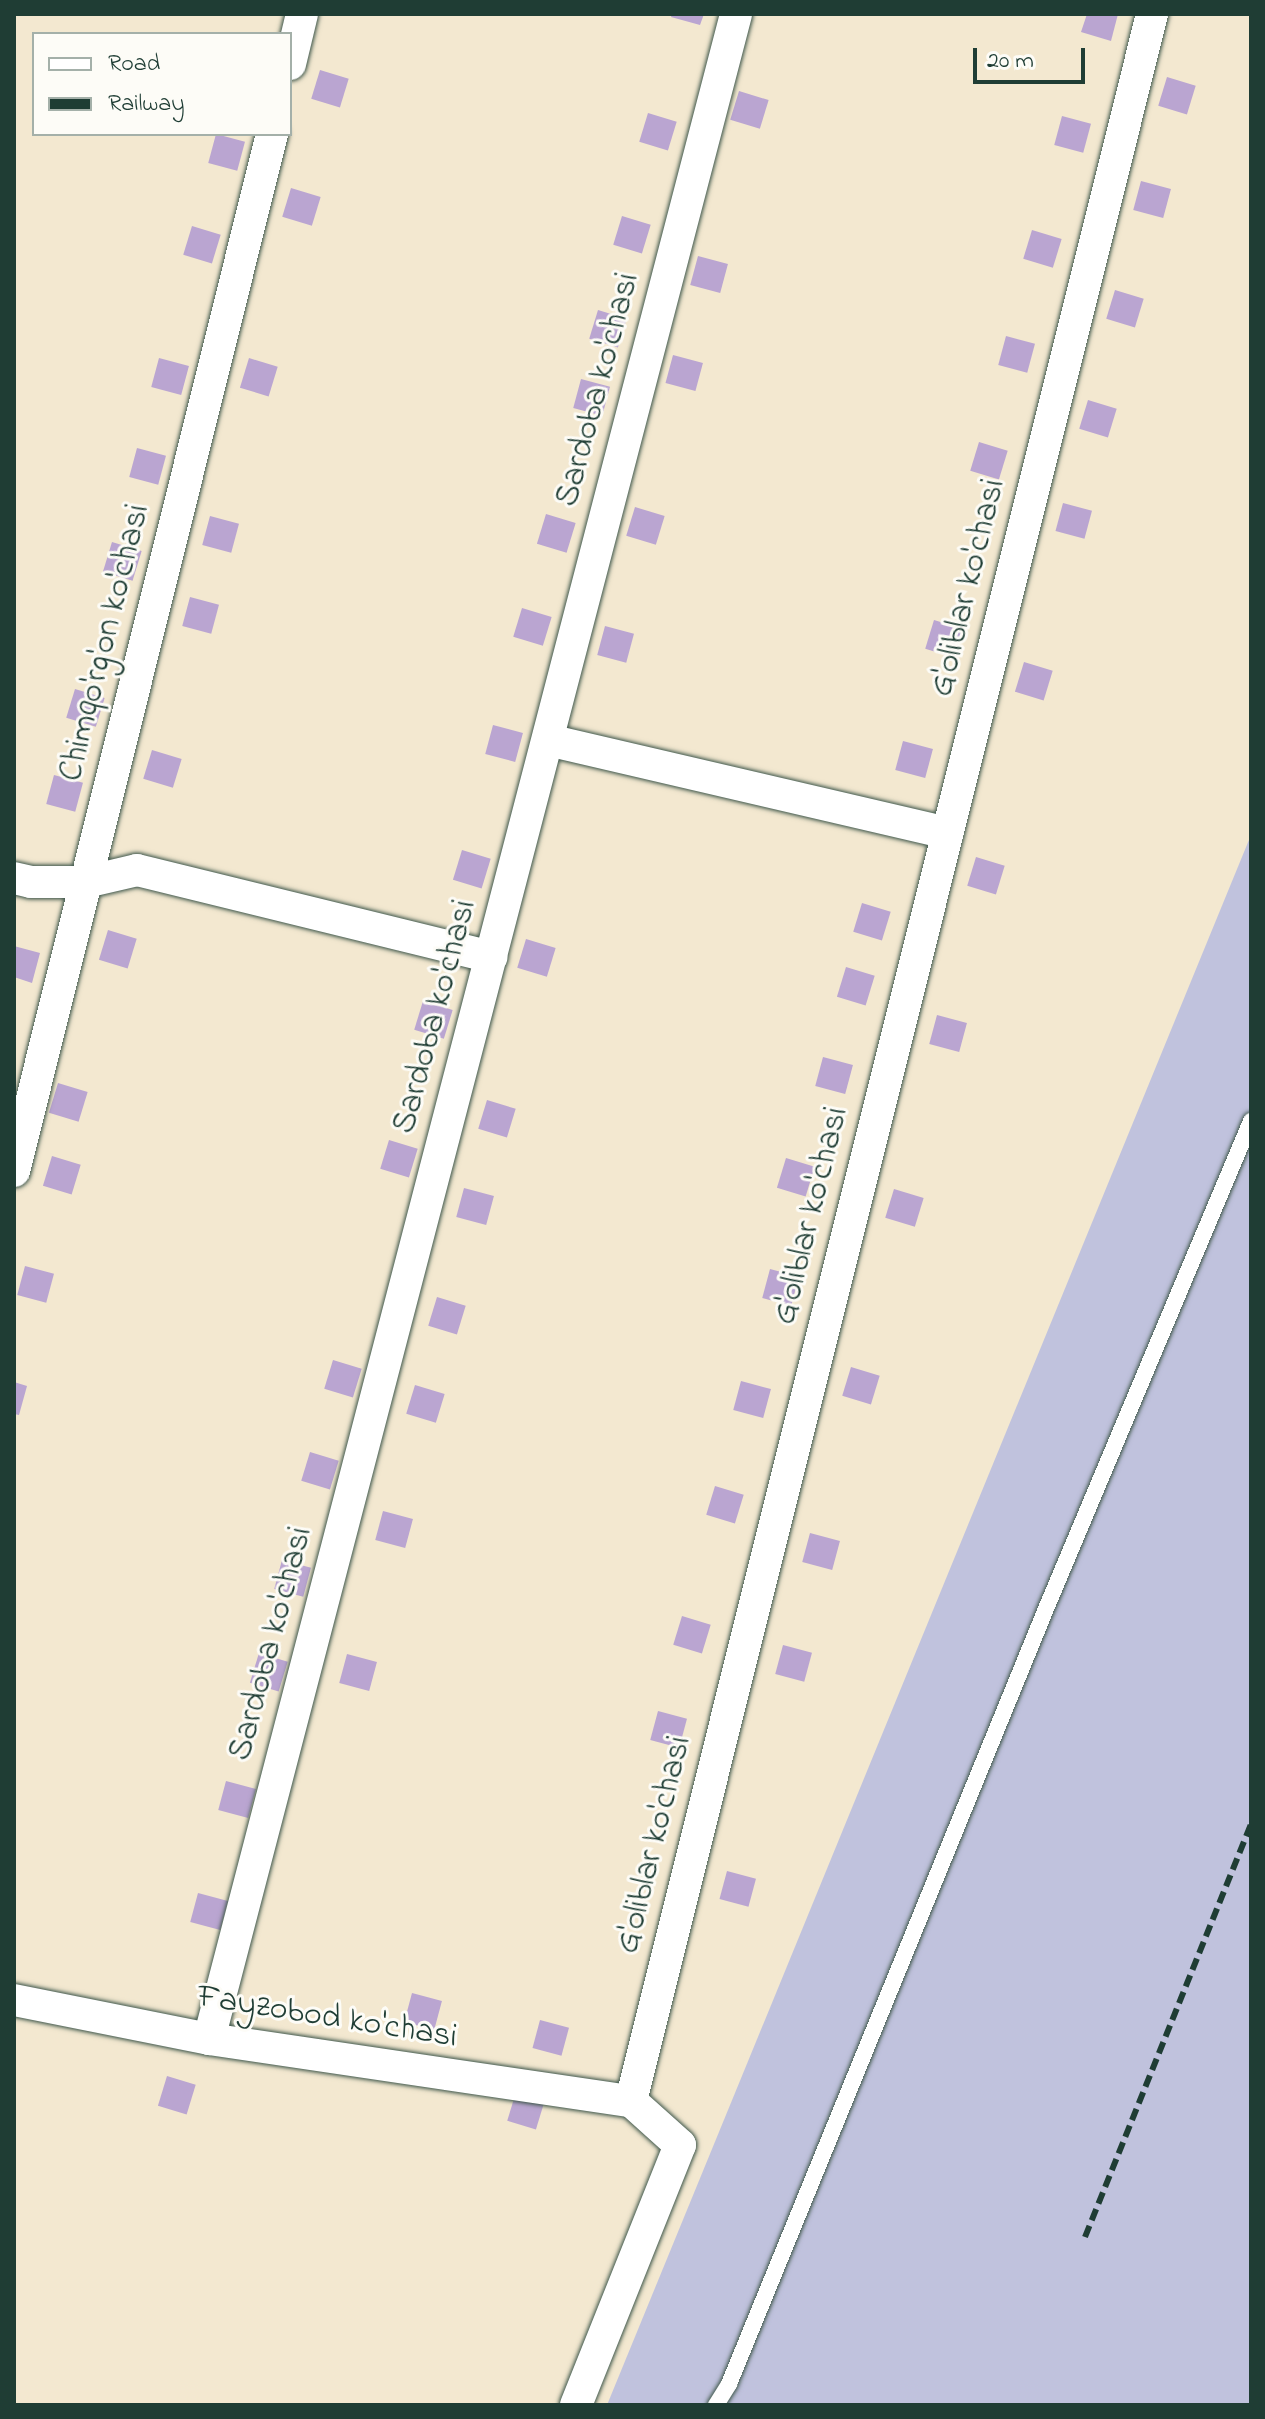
<!DOCTYPE html>
<style>
body{margin:0}
#map{position:relative;width:1265px;height:2419px;overflow:hidden;background:#f3e8d0;font-family:"Indie Flower",sans-serif}
div>[style]{position:absolute}
[style*='--x']{left:calc(var(--x)*1px);top:calc(var(--y)*1px);width:calc(var(--w)*1px);rotate:calc(var(--a)*1deg)}
.industrial>*{inset:0;background:#c0c2dd}
.building>*{inset:0;background:#baa5d1;transform-origin:0 0}
.roads{filter:drop-shadow(0 0 2px #3f574b) drop-shadow(0 0 2px #3f574b)}
.lane>*{height:16px;margin:-8px;padding:0 8px;transform-origin:8px;border-radius:8px;background:#fff}
.street>*{height:32px;margin:-16px;padding:0 16px;transform-origin:16px;border-radius:16px;background:#fff}
.rail>*{height:6px;margin-top:-3px;transform-origin:0;background:repeating-linear-gradient(90deg,#1f3d34 0 12px,transparent 0 18px)}
span{translate:-50% -50%;white-space:nowrap;text-align:center;line-height:1.15;-webkit-text-stroke:6px #fdfcf7;paint-order:stroke}
.street-label{font-size:34px;color:#1f3d34}
.frame{position:absolute;inset:0;border:16px solid #1f3d34;pointer-events:none}
.legend{position:absolute;left:32px;top:32px;width:260px;height:104px;box-sizing:border-box;background:#fdfcf7;border:2px solid #a4b0a9;margin:0;padding:10px 14px;list-style:none;font-size:24px;color:#1f3d34}
.legend li{display:flex;align-items:center;gap:16px;height:40px}
.legend b{width:40px;border:2px solid #a4b0a9}
.scale{position:absolute;left:973px;top:48px;width:112px;height:36px;box-sizing:border-box;border:4px solid #1f3d34;border-top:0;padding-left:10px;font-size:24px;line-height:28px;white-space:nowrap;color:#1f3d34;-webkit-text-stroke:6px #fdfcf7;paint-order:stroke}
</style>
<div id="map">
<div class="industrial">
<div style="clip-path:polygon(1251px 835px,1251px 2405px,607px 2405px)"></div>
</div>
<div class="building">
<div style="clip-path:polygon(672px 14px,704px 14px,700px 25px,671px 17px)"></div>
<div style="clip-path:polygon(1087px 14px,1118px 14px,1111px 41px,1081px 32px)"></div>
<div style="left:320px;top:70px;width:30px;height:30px;rotate:17deg"></div>
<div style="left:1167px;top:77px;width:30px;height:30px;rotate:17deg"></div>
<div style="left:739px;top:91px;width:31px;height:30px;rotate:17deg"></div>
<div style="left:648px;top:113px;width:30px;height:30px;rotate:17deg"></div>
<div style="left:1062px;top:116px;width:30px;height:30px;rotate:15deg"></div>
<div style="left:216px;top:134px;width:30px;height:30px;rotate:15deg"></div>
<div style="left:1141px;top:181px;width:31px;height:30px;rotate:15deg"></div>
<div style="left:291px;top:188px;width:31px;height:30px;rotate:17deg"></div>
<div style="left:622px;top:216px;width:30px;height:30px;rotate:17deg"></div>
<div style="left:192px;top:226px;width:30px;height:30px;rotate:17deg"></div>
<div style="left:1032px;top:230px;width:31px;height:30px;rotate:17deg"></div>
<div style="left:698px;top:256px;width:31px;height:30px;rotate:15deg"></div>
<div style="left:1115px;top:290px;width:30px;height:30px;rotate:17deg"></div>
<div style="left:598px;top:310px;width:30px;height:30px;rotate:17deg"></div>
<div style="left:1006px;top:336px;width:30px;height:30px;rotate:15deg"></div>
<div style="left:673px;top:355px;width:31px;height:29px;rotate:15deg"></div>
<div style="left:159px;top:358px;width:31px;height:30px;rotate:15deg"></div>
<div style="left:249px;top:358px;width:30px;height:31px;rotate:17deg"></div>
<div style="left:581px;top:379px;width:30px;height:30px;rotate:15deg"></div>
<div style="left:1088px;top:400px;width:30px;height:30px;rotate:17deg"></div>
<div style="left:979px;top:442px;width:30px;height:30px;rotate:17deg"></div>
<div style="left:137px;top:448px;width:30px;height:30px;rotate:15deg"></div>
<div style="left:1063px;top:503px;width:30px;height:29px;rotate:15deg"></div>
<div style="left:635px;top:507px;width:31px;height:30px;rotate:17deg"></div>
<div style="left:546px;top:514px;width:31px;height:31px;rotate:17deg"></div>
<div style="left:210px;top:516px;width:30px;height:30px;rotate:15deg"></div>
<div style="left:112px;top:542px;width:31px;height:31px;rotate:17deg"></div>
<div style="left:190px;top:597px;width:30px;height:30px;rotate:15deg"></div>
<div style="left:522px;top:608px;width:31px;height:30px;rotate:17deg"></div>
<div style="left:934px;top:620px;width:30px;height:30px;rotate:17deg"></div>
<div style="left:605px;top:626px;width:30px;height:30px;rotate:15deg"></div>
<div style="left:1024px;top:662px;width:30px;height:31px;rotate:17deg"></div>
<div style="left:75px;top:689px;width:31px;height:30px;rotate:17deg"></div>
<div style="left:493px;top:725px;width:31px;height:30px;rotate:15deg"></div>
<div style="left:903px;top:741px;width:31px;height:30px;rotate:15deg"></div>
<div style="left:152px;top:750px;width:31px;height:30px;rotate:17deg"></div>
<div style="left:54px;top:775px;width:30px;height:30px;rotate:15deg"></div>
<div style="left:462px;top:850px;width:30px;height:31px;rotate:17deg"></div>
<div style="left:976px;top:857px;width:30px;height:30px;rotate:17deg"></div>
<div style="left:862px;top:903px;width:30px;height:30px;rotate:17deg"></div>
<div style="left:108px;top:930px;width:30px;height:31px;rotate:17deg"></div>
<div style="left:526px;top:939px;width:31px;height:30px;rotate:17deg"></div>
<div style="clip-path:polygon(14px 946px,40px 953px,32px 983px,14px 977px)"></div>
<div style="left:846px;top:967px;width:30px;height:31px;rotate:17deg"></div>
<div style="left:423px;top:1001px;width:31px;height:30px;rotate:17deg"></div>
<div style="left:937px;top:1015px;width:31px;height:30px;rotate:15deg"></div>
<div style="left:823px;top:1057px;width:31px;height:30px;rotate:15deg"></div>
<div style="left:58px;top:1083px;width:31px;height:31px;rotate:17deg"></div>
<div style="left:487px;top:1100px;width:30px;height:30px;rotate:17deg"></div>
<div style="left:389px;top:1140px;width:30px;height:30px;rotate:17deg"></div>
<div style="left:52px;top:1156px;width:30px;height:31px;rotate:17deg"></div>
<div style="left:786px;top:1158px;width:30px;height:31px;rotate:17deg"></div>
<div style="left:464px;top:1188px;width:31px;height:30px;rotate:15deg"></div>
<div style="left:894px;top:1189px;width:31px;height:30px;rotate:17deg"></div>
<div style="left:25px;top:1266px;width:30px;height:30px;rotate:15deg"></div>
<div style="left:770px;top:1269px;width:30px;height:30px;rotate:15deg"></div>
<div style="left:437px;top:1297px;width:30px;height:30px;rotate:17deg"></div>
<div style="left:333px;top:1360px;width:30px;height:30px;rotate:17deg"></div>
<div style="left:851px;top:1367px;width:30px;height:30px;rotate:17deg"></div>
<div style="left:741px;top:1381px;width:31px;height:30px;rotate:15deg"></div>
<div style="clip-path:polygon(14px 1382px,27px 1386px,19px 1415px,14px 1414px)"></div>
<div style="left:415px;top:1385px;width:31px;height:30px;rotate:17deg"></div>
<div style="left:310px;top:1452px;width:30px;height:30px;rotate:17deg"></div>
<div style="left:715px;top:1486px;width:30px;height:30px;rotate:17deg"></div>
<div style="left:383px;top:1511px;width:31px;height:30px;rotate:15deg"></div>
<div style="left:810px;top:1533px;width:31px;height:30px;rotate:15deg"></div>
<div style="left:282px;top:1560px;width:30px;height:30px;rotate:15deg"></div>
<div style="left:682px;top:1616px;width:30px;height:30px;rotate:17deg"></div>
<div style="left:783px;top:1645px;width:30px;height:30px;rotate:15deg"></div>
<div style="left:259px;top:1653px;width:30px;height:31px;rotate:17deg"></div>
<div style="left:347px;top:1654px;width:31px;height:30px;rotate:15deg"></div>
<div style="left:658px;top:1711px;width:30px;height:30px;rotate:15deg"></div>
<div style="left:226px;top:1781px;width:31px;height:30px;rotate:15deg"></div>
<div style="left:727px;top:1871px;width:30px;height:29px;rotate:15deg"></div>
<div style="left:198px;top:1893px;width:31px;height:30px;rotate:15deg"></div>
<div style="left:412px;top:1993px;width:31px;height:30px;rotate:15deg"></div>
<div style="left:540px;top:2020px;width:30px;height:29px;rotate:15deg"></div>
<div style="left:167px;top:2076px;width:30px;height:31px;rotate:17deg"></div>
<div style="left:516px;top:2092px;width:30px;height:30px;rotate:17deg"></div>
</div>
<div class="roads">
<div class="lane">
<div style="--x:716;--y:2405;--w:25;--a:-58"></div>
<div style="--x:729;--y:2384;--w:843;--a:-67.76"></div>
<div style="--x:1048;--y:1604;--w:524;--a:-67.2"></div>
</div>
<div class="street">
<div style="--x:290;--y:64;--w:51;--a:-76.5"></div>
<div style="--x:548;--y:740;--w:410;--a:13.1"></div>
<div style="--x:14;--y:878;--w:17;--a:13"></div>
<div style="--x:31;--y:882;--w:55;--a:0"></div>
<div style="--x:86;--y:882;--w:52;--a:-13.2"></div>
<div style="--x:137;--y:870;--w:365;--a:13.8"></div>
<div style="--x:14;--y:1171;--w:1069;--a:-76.03"></div>
<div style="--x:14;--y:2000;--w:199;--a:11.3"></div>
<div style="--x:209;--y:2039;--w:427;--a:8.4"></div>
<div style="--x:209;--y:2039;--w:2092;--a:-75.41"></div>
<div style="--x:576;--y:2405;--w:280;--a:-68.2"></div>
<div style="--x:680;--y:2145;--w:66;--a:-138.1"></div>
<div style="--x:631;--y:2101;--w:2151;--a:-75.98"></div>
</div>
</div>
<div class="rail">
<div style="--x:1085;--y:2237;--w:444;--a:-68.1"></div>
</div>
<div class="street-label">
<span style="left:599px;top:390px;rotate:-75deg">Sardoba ko'chasi</span>
<span style="left:969px;top:588px;rotate:-76deg">G'oliblar ko'chasi</span>
<span style="left:106px;top:643px;rotate:-76deg">Chimqo'rg'on ko'chasi</span>
<span style="left:436px;top:1017px;rotate:-75deg">Sardoba ko'chasi</span>
<span style="left:812px;top:1216px;rotate:-76deg">G'oliblar ko'chasi</span>
<span style="left:272px;top:1644px;rotate:-75deg">Sardoba ko'chasi</span>
<span style="left:655px;top:1845px;rotate:-76deg">G'oliblar ko'chasi</span>
<span style="left:327px;top:2018px;rotate:9deg">Fayzobod ko'chasi</span>
</div>
<div class="frame"></div>
<ul class="legend">
<li><b style="height:10px;background:#fff"></b>Road</li>
<li><b style="height:10px;background:#1f3d34"></b>Railway</li>
</ul>
<div class="scale">20 m</div>
</div>
